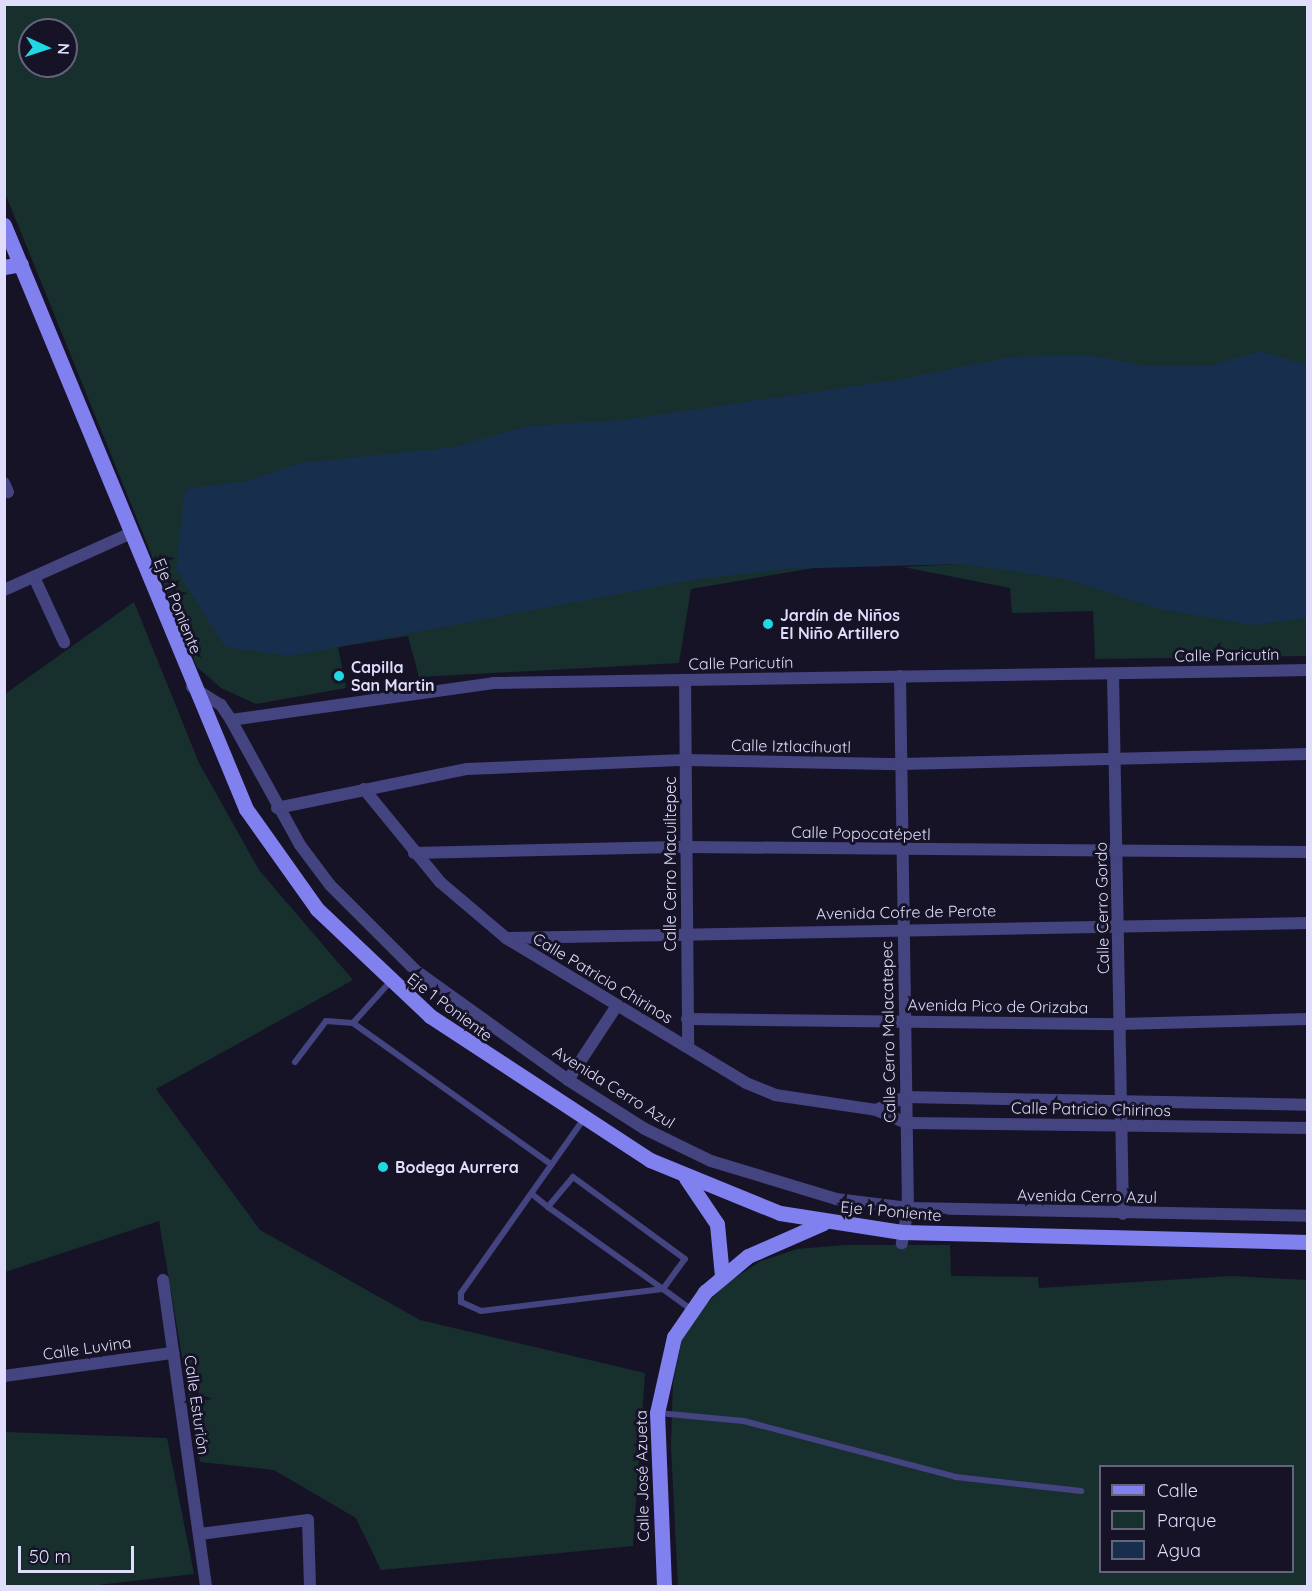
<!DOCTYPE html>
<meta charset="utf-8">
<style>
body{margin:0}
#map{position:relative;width:1312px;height:1591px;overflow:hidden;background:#161327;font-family:Quicksand,sans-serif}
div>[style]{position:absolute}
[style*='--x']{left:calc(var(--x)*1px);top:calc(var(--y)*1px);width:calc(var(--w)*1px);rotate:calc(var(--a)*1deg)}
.green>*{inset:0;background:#17302e}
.water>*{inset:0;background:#172e4c}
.lane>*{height:6px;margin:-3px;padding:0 3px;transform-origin:3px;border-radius:3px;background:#444480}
.street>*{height:12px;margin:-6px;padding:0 6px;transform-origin:6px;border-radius:6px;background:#444480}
.secondary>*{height:15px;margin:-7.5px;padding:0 7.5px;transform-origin:7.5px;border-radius:7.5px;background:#8081ef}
.dots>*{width:16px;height:16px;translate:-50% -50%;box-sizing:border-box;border:3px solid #161327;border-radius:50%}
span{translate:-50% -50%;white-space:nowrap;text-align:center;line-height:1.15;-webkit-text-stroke:6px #161327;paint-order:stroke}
.street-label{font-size:16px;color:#dfddfb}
.poi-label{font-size:16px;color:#dfddfb;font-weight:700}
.left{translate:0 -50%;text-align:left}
.frame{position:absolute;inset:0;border:6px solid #dfddfb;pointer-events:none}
.legend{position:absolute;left:1099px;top:1465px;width:195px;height:108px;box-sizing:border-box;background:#161327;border:2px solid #66647c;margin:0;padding:8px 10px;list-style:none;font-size:18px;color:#dfddfb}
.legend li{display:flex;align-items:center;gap:12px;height:30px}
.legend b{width:30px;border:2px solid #66647c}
.north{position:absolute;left:18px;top:18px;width:60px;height:60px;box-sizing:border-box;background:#161327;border:2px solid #66647c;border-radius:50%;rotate:93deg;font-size:16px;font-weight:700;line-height:24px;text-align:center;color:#dfddfb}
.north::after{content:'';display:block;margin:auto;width:21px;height:27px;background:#20d8e4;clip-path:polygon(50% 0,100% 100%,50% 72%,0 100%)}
.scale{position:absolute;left:18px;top:1546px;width:116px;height:27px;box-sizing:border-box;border:3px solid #dfddfb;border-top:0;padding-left:8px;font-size:18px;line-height:21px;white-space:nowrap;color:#dfddfb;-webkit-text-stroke:4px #161327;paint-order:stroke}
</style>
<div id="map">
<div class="green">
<div style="clip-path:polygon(evenodd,4px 5px,1307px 5px,1307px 656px,1095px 659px,1093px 611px,1012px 613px,1010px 588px,903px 567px,958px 564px,913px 551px,691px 589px,679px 663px,419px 677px,408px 636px,338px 647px,346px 688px,256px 704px,221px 688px,197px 667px,5px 193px,4px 5px,30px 30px,66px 30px,66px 66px,30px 66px,30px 30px)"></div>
<div style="clip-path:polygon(134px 602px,199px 763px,259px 870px,353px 980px,156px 1089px,260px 1230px,420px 1320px,645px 1373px,633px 1546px,381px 1570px,356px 1518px,274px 1470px,200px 1462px,159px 1221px,5px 1272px,5px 694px)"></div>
<div style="clip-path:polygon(evenodd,844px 1245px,950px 1245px,951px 1276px,1038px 1277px,1039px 1288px,1232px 1276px,1307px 1280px,1307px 1586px,678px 1586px,671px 1446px,673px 1383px,682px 1339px,701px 1309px,730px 1281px,761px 1261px,797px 1249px,844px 1245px,1100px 1466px,1292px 1466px,1292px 1572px,1100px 1572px,1100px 1466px)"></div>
<div style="clip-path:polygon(5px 1432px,167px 1438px,194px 1574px,89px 1586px,5px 1586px)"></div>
</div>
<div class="water">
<div style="clip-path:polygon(1260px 351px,1307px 365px,1306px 618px,1253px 625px,1159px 609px,1066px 579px,962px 564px,784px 569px,692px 580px,290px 656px,225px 647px,176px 569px,185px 489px,247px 481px,300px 463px,454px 447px,528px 426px,623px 420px,896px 380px,1011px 357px,1089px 355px,1147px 366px,1213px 365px)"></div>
</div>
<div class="lane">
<div style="--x:389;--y:983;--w:54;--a:132"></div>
<div style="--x:353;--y:1023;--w:244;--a:35.5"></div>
<div style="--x:295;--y:1062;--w:51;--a:-52.9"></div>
<div style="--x:326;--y:1021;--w:27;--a:4"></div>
<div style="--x:583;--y:1120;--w:212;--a:125.2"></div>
<div style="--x:461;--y:1293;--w:9;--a:90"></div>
<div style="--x:461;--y:1302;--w:22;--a:24"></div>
<div style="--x:481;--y:1311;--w:183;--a:-6.9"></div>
<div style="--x:663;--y:1289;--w:34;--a:36"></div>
<div style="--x:532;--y:1194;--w:21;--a:39"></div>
<div style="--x:548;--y:1207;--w:141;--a:35.5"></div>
<div style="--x:663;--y:1289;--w:37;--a:-54"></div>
<div style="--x:685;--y:1259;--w:139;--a:-143.8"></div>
<div style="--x:573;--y:1177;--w:39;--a:130"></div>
<div style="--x:658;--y:1413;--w:86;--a:5.3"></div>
<div style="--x:744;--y:1421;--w:219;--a:14.8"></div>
<div style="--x:956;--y:1477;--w:126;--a:6.4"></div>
</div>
<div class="street">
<div style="--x:4;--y:483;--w:10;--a:66"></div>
<div style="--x:34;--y:577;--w:72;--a:65.2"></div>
<div style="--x:4;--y:590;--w:137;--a:-24.1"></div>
<div style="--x:1113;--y:674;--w:540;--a:88.94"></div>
<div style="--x:900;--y:676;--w:532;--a:89.14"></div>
<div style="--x:908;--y:1208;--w:36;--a:100"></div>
<div style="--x:685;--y:680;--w:367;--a:89.5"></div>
<div style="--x:192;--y:687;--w:34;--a:32"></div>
<div style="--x:221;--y:705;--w:18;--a:56"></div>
<div style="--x:231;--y:720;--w:265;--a:-8"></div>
<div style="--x:493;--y:683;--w:815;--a:-0.91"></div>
<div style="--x:231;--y:720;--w:143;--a:61.1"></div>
<div style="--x:300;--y:845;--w:50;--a:53.1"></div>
<div style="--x:330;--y:885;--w:120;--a:45"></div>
<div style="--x:415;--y:970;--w:188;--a:35.7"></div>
<div style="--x:568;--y:1080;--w:91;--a:32.5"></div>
<div style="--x:645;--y:1129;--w:73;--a:25.9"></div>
<div style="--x:711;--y:1161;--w:131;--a:16.9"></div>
<div style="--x:836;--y:1199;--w:73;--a:7.1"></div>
<div style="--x:908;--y:1208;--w:400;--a:1.1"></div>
<div style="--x:364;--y:789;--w:120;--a:50.7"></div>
<div style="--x:440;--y:882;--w:87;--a:40.3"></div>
<div style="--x:506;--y:938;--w:280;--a:31.1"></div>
<div style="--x:746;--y:1083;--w:31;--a:22"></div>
<div style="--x:775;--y:1095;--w:102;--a:8.4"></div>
<div style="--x:876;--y:1110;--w:33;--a:23"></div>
<div style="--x:906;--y:1123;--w:402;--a:0.7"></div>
<div style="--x:277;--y:808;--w:194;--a:-11.6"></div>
<div style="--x:467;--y:769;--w:218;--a:-2.4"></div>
<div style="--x:685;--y:760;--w:216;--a:1.1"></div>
<div style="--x:901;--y:764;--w:407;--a:-1.4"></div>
<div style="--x:414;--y:853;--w:272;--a:-1.3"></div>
<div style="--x:686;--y:847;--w:622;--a:0.46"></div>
<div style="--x:507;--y:938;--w:801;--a:-1.07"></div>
<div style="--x:687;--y:1019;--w:433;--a:0.7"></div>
<div style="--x:1120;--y:1024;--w:188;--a:-1.5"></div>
<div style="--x:568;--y:1080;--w:87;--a:-56.7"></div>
<div style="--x:876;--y:1110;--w:32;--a:-24"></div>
<div style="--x:905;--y:1097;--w:403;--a:1.1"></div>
<div style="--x:163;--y:1280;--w:309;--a:82"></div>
<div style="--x:4;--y:1376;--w:171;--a:-7.8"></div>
<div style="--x:200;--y:1534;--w:109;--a:-7.4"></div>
<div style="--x:308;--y:1520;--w:66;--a:88.3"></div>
</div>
<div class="secondary">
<div style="--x:4;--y:225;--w:632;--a:67.49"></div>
<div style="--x:246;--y:809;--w:123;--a:54.6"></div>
<div style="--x:317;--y:909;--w:156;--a:43.4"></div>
<div style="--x:430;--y:1016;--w:263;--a:33.2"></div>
<div style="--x:650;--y:1160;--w:140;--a:22.2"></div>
<div style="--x:780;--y:1213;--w:123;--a:8.9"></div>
<div style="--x:902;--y:1232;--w:406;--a:1.4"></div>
<div style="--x:4;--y:267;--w:17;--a:-10"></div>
<div style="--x:686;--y:1178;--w:55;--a:56"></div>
<div style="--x:717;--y:1224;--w:52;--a:84.5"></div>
<div style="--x:664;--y:1586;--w:173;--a:-92.3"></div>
<div style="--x:657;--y:1413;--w:78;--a:-77.4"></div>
<div style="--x:674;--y:1337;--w:55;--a:-55.4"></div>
<div style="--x:705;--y:1292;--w:56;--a:-39.9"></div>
<div style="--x:748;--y:1256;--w:82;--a:-23.7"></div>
</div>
<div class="dots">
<div style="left:768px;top:624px;background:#20d8e4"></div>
<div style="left:339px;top:676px;background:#20d8e4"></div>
<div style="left:383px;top:1167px;background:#20d8e4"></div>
</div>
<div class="street-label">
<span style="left:178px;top:606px;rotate:68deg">Eje 1 Poniente</span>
<span style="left:1227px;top:655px;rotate:-1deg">Calle Paricutín</span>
<span style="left:741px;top:663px;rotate:-1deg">Calle Paricutín</span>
<span style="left:791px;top:746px;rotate:1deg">Calle Iztlacíhuatl</span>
<span style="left:861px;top:833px;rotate:1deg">Calle Popocatépetl</span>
<span style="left:670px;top:864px;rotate:-90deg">Calle Cerro Macuiltepec</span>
<span style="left:1102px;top:908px;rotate:-91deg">Calle Cerro Gordo</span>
<span style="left:906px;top:912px;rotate:-1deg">Avenida Cofre de Perote</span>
<span style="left:603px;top:978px;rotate:31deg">Calle Patricio Chirinos</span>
<span style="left:998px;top:1006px;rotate:1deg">Avenida Pico de Orizaba</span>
<span style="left:450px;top:1007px;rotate:37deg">Eje 1 Poniente</span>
<span style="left:888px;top:1032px;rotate:-91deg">Calle Cerro Malacatepec</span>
<span style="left:614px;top:1087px;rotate:32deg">Avenida Cerro Azul</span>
<span style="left:1091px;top:1109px;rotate:1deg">Calle Patricio Chirinos</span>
<span style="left:1087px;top:1196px;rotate:1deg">Avenida Cerro Azul</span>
<span style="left:891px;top:1211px;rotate:5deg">Eje 1 Poniente</span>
<span style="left:87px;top:1348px;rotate:-8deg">Calle Luvina</span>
<span style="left:197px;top:1405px;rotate:82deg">Calle Esturión</span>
<span style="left:642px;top:1476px;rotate:-91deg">Calle José Azueta</span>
</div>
<div class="poi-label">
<span class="left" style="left:780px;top:624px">Jardín de Niños<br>El Niño Artillero</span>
<span class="left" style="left:351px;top:676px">Capilla<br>San Martin</span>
<span class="left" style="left:395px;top:1167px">Bodega Aurrera</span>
</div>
<div class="frame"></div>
<ul class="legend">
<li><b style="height:8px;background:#8081ef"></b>Calle</li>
<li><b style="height:16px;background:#17302e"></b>Parque</li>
<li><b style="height:16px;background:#172e4c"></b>Agua</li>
</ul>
<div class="north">N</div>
<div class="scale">50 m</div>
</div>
